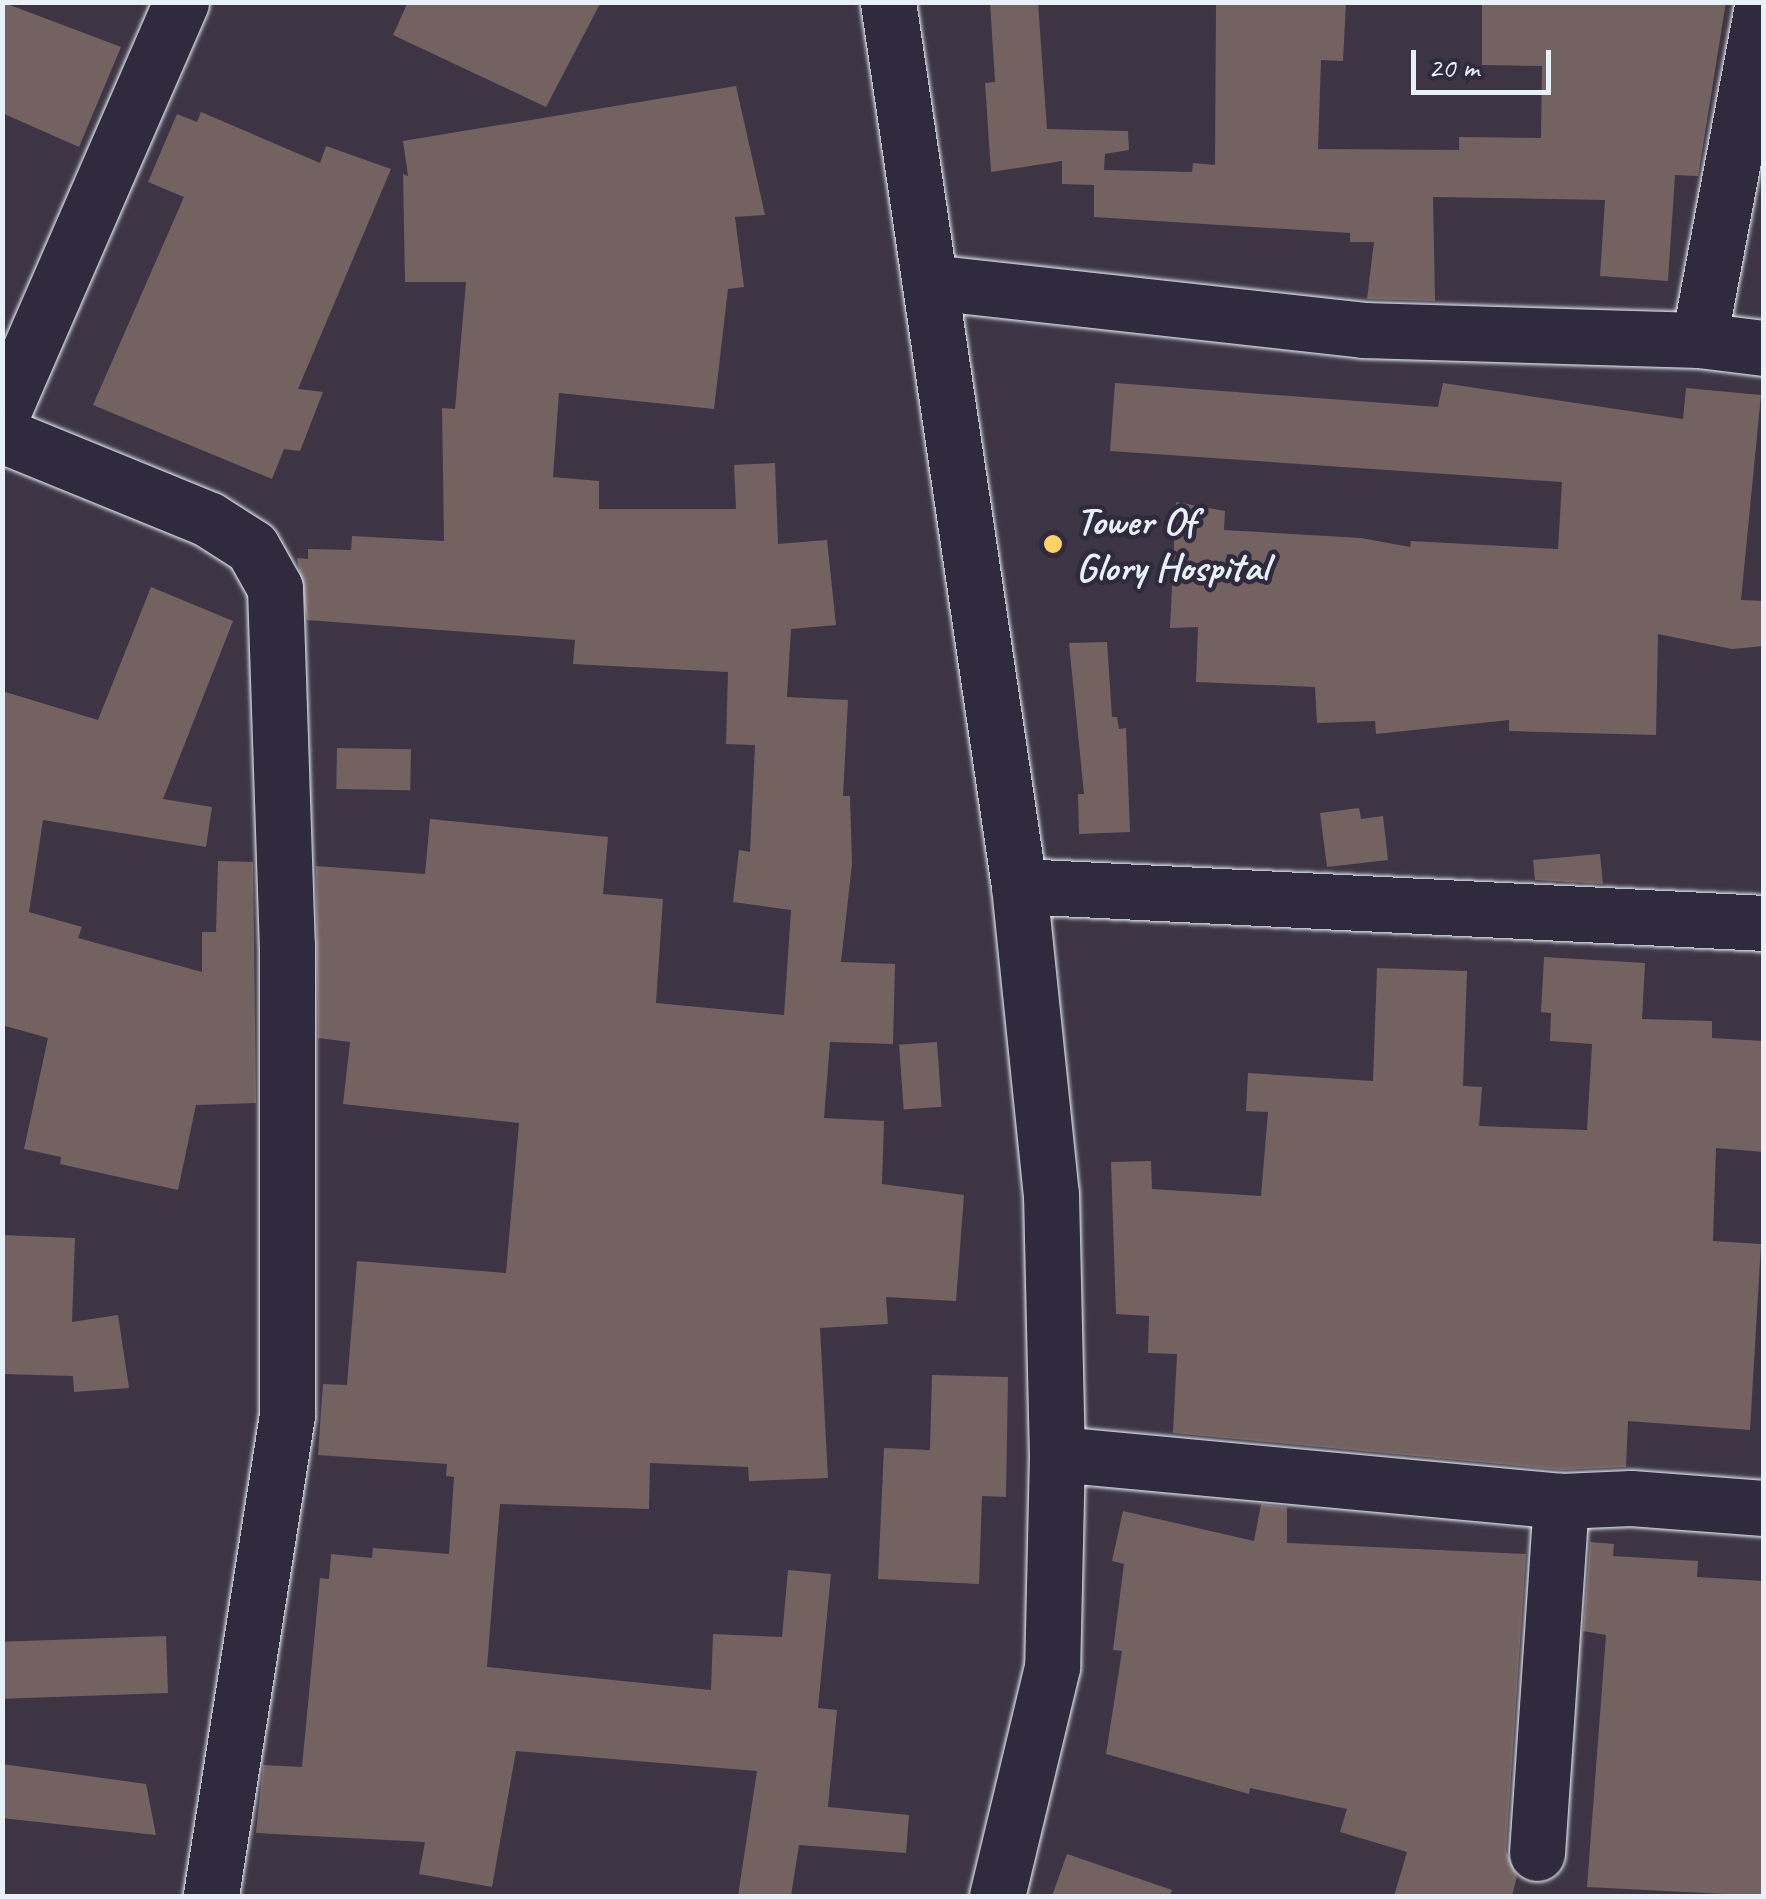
<!DOCTYPE html>
<style>
body{margin:0}
#map{position:relative;width:1766px;height:1899px;overflow:hidden;background:#3d3544;font-family:Caveat,sans-serif}
div>[style]{position:absolute}
[style*='--x']{left:calc(var(--x)*1px);top:calc(var(--y)*1px);width:calc(var(--w)*1px);rotate:calc(var(--a)*1deg)}
.building>*{inset:0;background:#746261;transform-origin:0 0}
.roads{filter:drop-shadow(0 0 2px #e8f1f8) drop-shadow(0 0 2px #e8f1f8)}
.minor>*{height:55px;margin:-27.5px;padding:0 27.5px;transform-origin:27.5px;border-radius:27.5px;background:#2f2a3d}
.dots>*{width:28px;height:28px;translate:-50% -50%;box-sizing:border-box;border:5px solid #2f2a3d;border-radius:50%}
span{translate:-50% -50%;white-space:nowrap;text-align:center;line-height:1.15;-webkit-text-stroke:9px #2f2a3d;paint-order:stroke}
.poi-label{font-size:40px;color:#e8f1f8;font-weight:700}
.left{translate:0 -50%;text-align:left}
.frame{position:absolute;inset:0;border:5px solid #e8f1f8;pointer-events:none}
.scale{position:absolute;left:1411px;top:50px;width:140px;height:45px;box-sizing:border-box;border:5px solid #e8f1f8;border-top:0;padding-left:12px;font-size:30px;line-height:35px;white-space:nowrap;color:#e8f1f8;-webkit-text-stroke:8px #2f2a3d;paint-order:stroke}
</style>
<div id="map">
<div class="building">
<div style="clip-path:polygon(2px 2px,121px 47px,79px 147px,2px 113px)"></div>
<div style="clip-path:polygon(408px 2px,601px 2px,546px 107px,393px 35px)"></div>
<div style="clip-path:polygon(990px 2px,1038px 2px,1047px 129px,1128px 131px,1129px 150px,1105px 154px,1104px 170px,1192px 172px,1193px 163px,1215px 165px,1216px 2px,1346px 2px,1343px 61px,1321px 60px,1318px 149px,1459px 150px,1459px 137px,1541px 138px,1542px 66px,1482px 65px,1482px 2px,1726px 2px,1698px 176px,1675px 175px,1668px 281px,1600px 276px,1605px 200px,1433px 197px,1435px 301px,1367px 299px,1374px 242px,1350px 242px,1350px 233px,1094px 217px,1094px 185px,1062px 184px,1062px 161px,991px 172px,985px 83px,995px 82px)"></div>
<div style="clip-path:polygon(736px 86px,765px 215px,735px 217px,744px 287px,728px 289px,714px 409px,559px 393px,553px 477px,599px 481px,599px 509px,736px 509px,734px 465px,775px 463px,778px 544px,827px 540px,836px 625px,791px 629px,787px 697px,848px 700px,843px 796px,850px 796px,852px 864px,841px 962px,895px 964px,893px 1044px,830px 1042px,824px 1118px,884px 1121px,882px 1184px,964px 1195px,956px 1301px,886px 1297px,888px 1324px,820px 1328px,828px 1478px,749px 1481px,748px 1467px,650px 1463px,649px 1509px,500px 1504px,487px 1667px,711px 1690px,713px 1634px,782px 1637px,788px 1570px,831px 1574px,818px 1708px,837px 1710px,828px 1807px,909px 1815px,906px 1853px,799px 1845px,791px 1896px,738px 1896px,757px 1771px,516px 1751px,492px 1887px,419px 1874px,425px 1842px,256px 1833px,263px 1765px,302px 1767px,320px 1578px,329px 1579px,331px 1554px,372px 1558px,373px 1548px,449px 1554px,454px 1477px,446px 1476px,447px 1464px,318px 1455px,323px 1384px,347px 1385px,357px 1261px,506px 1273px,519px 1123px,343px 1104px,350px 1042px,318px 1038px,316px 866px,425px 874px,430px 819px,608px 837px,603px 894px,663px 899px,656px 1003px,784px 1015px,791px 910px,733px 902px,739px 850px,750px 852px,755px 745px,726px 744px,728px 672px,573px 664px,575px 640px,307px 620px,297px 558px,308px 559px,308px 549px,351px 550px,352px 536px,444px 541px,442px 408px,455px 409px,466px 282px,405px 282px,403px 174px,408px 176px,403px 141px)"></div>
<div style="clip-path:polygon(201px 112px,320px 163px,326px 146px,391px 169px,298px 389px,323px 392px,300px 451px,284px 449px,272px 479px,93px 405px,184px 197px,148px 182px,177px 114px,197px 122px)"></div>
<div style="clip-path:polygon(1115px 383px,1438px 407px,1443px 383px,1683px 419px,1686px 388px,1761px 395px,1741px 600px,1764px 601px,1764px 646px,1732px 649px,1658px 634px,1656px 735px,1509px 731px,1509px 720px,1376px 734px,1375px 721px,1317px 723px,1315px 687px,1196px 682px,1198px 627px,1170px 628px,1176px 502px,1225px 511px,1224px 530px,1361px 538px,1410px 547px,1411px 541px,1558px 549px,1562px 482px,1110px 451px)"></div>
<div style="clip-path:polygon(151px 587px,233px 621px,163px 799px,212px 807px,206px 847px,43px 820px,29px 912px,82px 927px,78px 938px,202px 972px,202px 932px,216px 932px,218px 861px,253px 862px,256px 1103px,196px 1105px,178px 1190px,60px 1164px,61px 1157px,24px 1149px,48px 1038px,2px 1025px,2px 691px,98px 720px)"></div>
<div style="clip-path:polygon(1107px 642px,1112px 717px,1117px 717px,1119px 729px,1126px 728px,1130px 832px,1079px 834px,1078px 794px,1084px 794px,1069px 643px)"></div>
<div style="left:337px;top:748px;width:74px;height:41px;rotate:1deg"></div>
<div style="clip-path:polygon(1359px 808px,1361px 819px,1383px 816px,1388px 860px,1327px 867px,1320px 813px)"></div>
<div style="clip-path:polygon(1600px 854px,1603px 884px,1535px 880px,1533px 860px)"></div>
<div style="clip-path:polygon(1544px 957px,1645px 963px,1642px 1019px,1712px 1021px,1712px 1038px,1764px 1041px,1764px 1152px,1716px 1148px,1713px 1241px,1761px 1244px,1750px 1430px,1628px 1421px,1626px 1467px,1562px 1470px,1173px 1433px,1177px 1354px,1148px 1353px,1149px 1316px,1116px 1314px,1111px 1162px,1151px 1161px,1152px 1189px,1261px 1196px,1268px 1112px,1246px 1111px,1248px 1073px,1373px 1081px,1377px 968px,1467px 971px,1463px 1086px,1482px 1087px,1479px 1126px,1587px 1130px,1592px 1044px,1550px 1041px,1551px 1013px,1541px 1012px)"></div>
<div style="left:937px;top:1042px;width:65px;height:38px;rotate:86deg"></div>
<div style="clip-path:polygon(2px 1235px,75px 1238px,72px 1322px,118px 1315px,129px 1388px,74px 1392px,73px 1376px,2px 1374px)"></div>
<div style="clip-path:polygon(932px 1375px,1008px 1377px,1006px 1497px,982px 1496px,979px 1584px,878px 1579px,884px 1448px,930px 1450px)"></div>
<div style="clip-path:polygon(1261px 1504px,1287px 1507px,1287px 1543px,1526px 1554px,1506px 1851px,1517px 1876px,1512px 1896px,1394px 1896px,1407px 1852px,1340px 1832px,1347px 1809px,1250px 1788px,1249px 1794px,1106px 1754px,1122px 1651px,1113px 1650px,1124px 1564px,1112px 1561px,1123px 1511px,1254px 1541px)"></div>
<div style="clip-path:polygon(1590px 1542px,1614px 1544px,1613px 1556px,1698px 1561px,1697px 1577px,1764px 1581px,1764px 1896px,1587px 1887px,1606px 1635px,1583px 1631px)"></div>
<div style="left:166px;top:1636px;width:57px;height:164px;rotate:88deg"></div>
<div style="clip-path:polygon(2px 1764px,146px 1784px,156px 1835px,2px 1818px)"></div>
<div style="clip-path:polygon(1067px 1854px,1172px 1890px,1170px 1896px,1052px 1896px)"></div>
</div>
<div class="roads">
<div class="minor">
<div style="--x:888;--y:2;--w:894;--a:81.57"></div>
<div style="--x:1019;--y:886;--w:310;--a:84.1"></div>
<div style="--x:1051;--y:1194;--w:260;--a:88.7"></div>
<div style="--x:1057;--y:1454;--w:213;--a:91.3"></div>
<div style="--x:1052;--y:1667;--w:236;--a:103.5"></div>
<div style="--x:930;--y:282;--w:436;--a:6.3"></div>
<div style="--x:1363;--y:330;--w:336;--a:1.7"></div>
<div style="--x:1699;--y:340;--w:65;--a:7"></div>
<div style="--x:1699;--y:340;--w:344;--a:-79.3"></div>
<div style="--x:2;--y:414;--w:449;--a:-66.5"></div>
<div style="--x:2;--y:435;--w:222;--a:22.2"></div>
<div style="--x:208;--y:519;--w:52;--a:32.5"></div>
<div style="--x:252;--y:547;--w:47;--a:60.7"></div>
<div style="--x:275;--y:588;--w:357;--a:88.1"></div>
<div style="--x:287;--y:945;--w:470;--a:90"></div>
<div style="--x:287;--y:1415;--w:487;--a:99"></div>
<div style="--x:1019;--y:886;--w:746;--a:2.84"></div>
<div style="--x:1057;--y:1454;--w:506;--a:5.33"></div>
<div style="--x:1561;--y:1501;--w:70;--a:-2.5"></div>
<div style="--x:1631;--y:1498;--w:133;--a:4.3"></div>
<div style="--x:1537;--y:1853;--w:353;--a:-86.1"></div>
</div>
</div>
<div class="dots">
<div style="left:1053px;top:544px;background:#ffd166"></div>
</div>
<div class="poi-label">
<span class="left" style="left:1076px;top:544px">Tower Of<br>Glory Hospital</span>
</div>
<div class="frame"></div>
<div class="scale">20 m</div>
</div>
